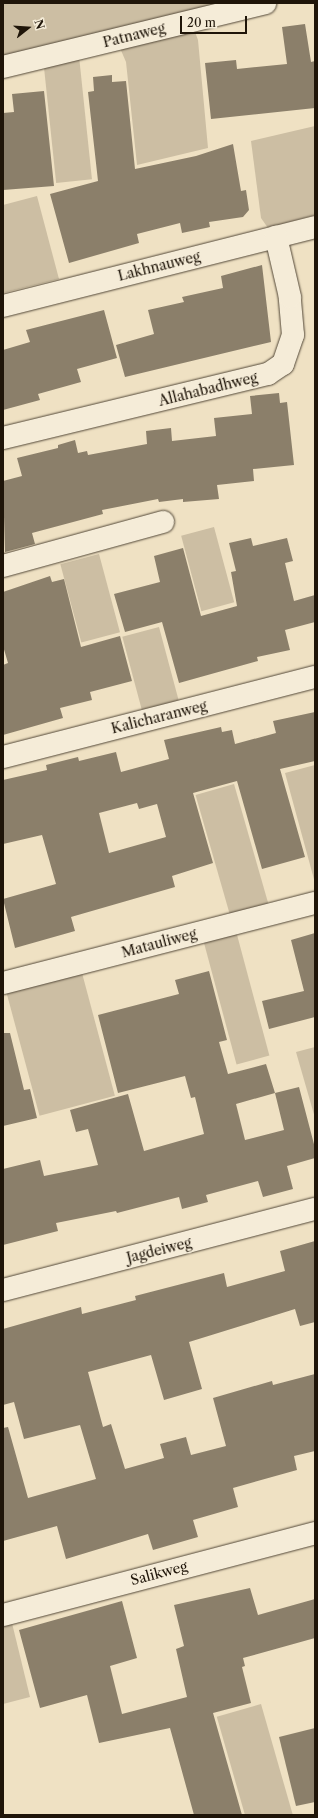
<!DOCTYPE html>
<style>
body{margin:0}
#map{position:relative;width:318px;height:1818px;overflow:hidden;background:#efe1c3;font-family:"Libre Caslon Text",serif}
div>[style]{position:absolute}
[style*='--x']{left:calc(var(--x)*1px);top:calc(var(--y)*1px);width:calc(var(--w)*1px);rotate:calc(var(--a)*1deg)}
.green>*{inset:0;background:#ccbea3;transform-origin:0 0}
.building>*{inset:0;background:#8b7f6a}
.roads{filter:drop-shadow(0 0 1px #534838) drop-shadow(0 0 1px #534838)}
.street>*{height:22px;margin:-11px;padding:0 11px;transform-origin:11px;border-radius:11px;background:#f5ecd8}
span{translate:-50% -50%;white-space:nowrap;text-align:center;line-height:1.15;-webkit-text-stroke:3px #f5ecd8;paint-order:stroke}
.street-label{font-size:14px;color:#1f1509}
.frame{position:absolute;inset:0;border:4px solid #1f1509;pointer-events:none}
.north{position:absolute;left:8px;top:8px;width:40px;height:40px;-webkit-text-stroke:3px #f5ecd8;paint-order:stroke;rotate:73deg;font-size:11px;font-weight:700;line-height:16px;text-align:center;color:#1f1509}
.north::after{content:'';display:block;margin:auto;width:14px;height:18px;background:#1f1509;clip-path:polygon(50% 0,100% 100%,50% 72%,0 100%)}
.scale{position:absolute;left:180px;top:16px;width:67px;height:18px;box-sizing:border-box;border:2px solid #1f1509;border-top:0;padding-left:5px;font-size:12px;line-height:14px;white-space:nowrap;color:#1f1509;-webkit-text-stroke:3px #f5ecd8;paint-order:stroke}
</style>
<div id="map">
<div class="green">
<div style="clip-path:polygon(3px 3px,230px 3px,3px 58px)"></div>
<div style="clip-path:polygon(194px 29px,198px 40px,208px 148px,137px 165px,126px 62px,120px 48px)"></div>
<div style="left:79px;top:56px;width:124px;height:36px;rotate:84deg"></div>
<div style="clip-path:polygon(315px 126px,315px 215px,268px 228px,261px 218px,251px 141px)"></div>
<div style="clip-path:polygon(37px 196px,59px 279px,3px 293px,3px 205px)"></div>
<div style="left:214px;top:527px;width:78px;height:34px;rotate:75deg"></div>
<div style="left:99px;top:554px;width:81px;height:40px;rotate:75deg"></div>
<div style="left:159px;top:627px;width:79px;height:38px;rotate:75deg"></div>
<div style="clip-path:polygon(315px 765px,315px 883px,285px 773px)"></div>
<div style="left:234px;top:784px;width:128px;height:40px;rotate:74deg"></div>
<div style="left:236px;top:931px;width:129px;height:34px;rotate:75deg"></div>
<div style="left:82px;top:973px;width:127px;height:78px;rotate:75deg"></div>
<div style="clip-path:polygon(315px 1047px,315px 1118px,296px 1052px)"></div>
<div style="clip-path:polygon(11px 1619px,30px 1697px,3px 1704px,3px 1621px)"></div>
<div style="left:261px;top:1704px;width:115px;height:46px;rotate:74deg"></div>
</div>
<div class="building">
<div style="clip-path:polygon(305px 24px,311px 62px,315px 61px,315px 108px,211px 119px,205px 63px,236px 60px,237px 69px,287px 64px,282px 27px)"></div>
<div style="clip-path:polygon(112px 75px,112px 82px,126px 81px,135px 169px,196px 156px,233px 144px,241px 191px,246px 190px,249px 210px,243px 217px,209px 222px,210px 227px,182px 233px,180px 223px,137px 234px,139px 243px,69px 263px,50px 194px,98px 181px,88px 92px,94px 91px,93px 77px)"></div>
<div style="clip-path:polygon(44px 91px,54px 186px,3px 190px,3px 113px,14px 112px,12px 94px)"></div>
<div style="clip-path:polygon(262px 265px,271px 342px,125px 377px,116px 345px,154px 334px,148px 310px,184px 302px,182px 297px,223px 288px,221px 276px)"></div>
<div style="clip-path:polygon(104px 310px,117px 358px,77px 369px,81px 382px,38px 394px,40px 400px,3px 410px,3px 350px,30px 342px,26px 330px)"></div>
<div style="clip-path:polygon(279px 393px,280px 403px,287px 402px,294px 465px,253px 469px,254px 481px,217px 485px,219px 499px,183px 502px,183px 499px,159px 502px,158px 499px,102px 510px,103px 514px,32px 533px,35px 544px,5px 552px,3px 481px,22px 476px,17px 458px,58px 448px,58px 445px,75px 440px,78px 453px,87px 451px,88px 455px,147px 444px,146px 431px,171px 428px,172px 441px,216px 436px,214px 418px,252px 414px,250px 396px)"></div>
<div style="clip-path:polygon(251px 538px,253px 546px,287px 538px,293px 561px,285px 563px,294px 601px,315px 595px,315px 622px,285px 630px,290px 650px,257px 657px,258px 661px,179px 683px,162px 622px,125px 632px,114px 594px,160px 582px,154px 556px,183px 548px,201px 616px,237px 606px,231px 572px,236px 571px,229px 543px)"></div>
<div style="clip-path:polygon(50px 576px,52px 582px,64px 579px,81px 647px,120px 636px,132px 681px,90px 692px,92px 700px,60px 708px,63px 718px,3px 735px,3px 665px,8px 663px,3px 646px,3px 592px)"></div>
<div style="clip-path:polygon(evenodd,315px 712px,315px 761px,280px 769px,305px 857px,262px 869px,237px 781px,193px 793px,213px 863px,172px 876px,175px 887px,71px 917px,75px 931px,15px 948px,3px 899px,56px 884px,42px 835px,3px 844px,3px 780px,47px 770px,46px 765px,78px 757px,79px 761px,116px 752px,121px 772px,169px 759px,164px 740px,221px 727px,222px 732px,232px 730px,235px 744px,276px 733px,273px 721px,315px 712px,137px 803px,139px 809px,157px 804px,166px 837px,109px 853px,99px 813px,137px 803px)"></div>
<div style="clip-path:polygon(315px 933px,315px 1017px,269px 1029px,262px 1001px,304px 991px,291px 940px)"></div>
<div style="clip-path:polygon(209px 971px,227px 1040px,219px 1042px,228px 1074px,266px 1064px,275px 1093px,236px 1104px,245px 1140px,284px 1130px,275px 1093px,299px 1087px,315px 1148px,315px 1158px,287px 1166px,293px 1189px,263px 1197px,258px 1181px,206px 1195px,208px 1202px,182px 1209px,179px 1197px,117px 1213px,116px 1211px,56px 1223px,58px 1231px,3px 1245px,3px 1169px,40px 1160px,44px 1176px,98px 1165px,88px 1129px,76px 1132px,70px 1110px,128px 1094px,144px 1151px,204px 1134px,195px 1097px,191px 1098px,185px 1076px,118px 1093px,98px 1015px,179px 994px,175px 980px)"></div>
<div style="clip-path:polygon(3px 1033px,10px 1033px,24px 1090px,30px 1089px,37px 1118px,3px 1126px)"></div>
<div style="clip-path:polygon(315px 1241px,315px 1322px,300px 1326px,295px 1309px,189px 1342px,202px 1389px,164px 1400px,151px 1355px,88px 1372px,103px 1427px,111px 1424px,125px 1469px,164px 1458px,160px 1444px,186px 1437px,191px 1455px,226px 1446px,213px 1398px,272px 1381px,273px 1385px,315px 1374px,315px 1451px,294px 1456px,297px 1470px,233px 1488px,238px 1507px,193px 1520px,198px 1537px,153px 1550px,148px 1534px,66px 1559px,57px 1526px,3px 1541px,3px 1428px,8px 1427px,28px 1498px,96px 1479px,80px 1425px,24px 1439px,14px 1402px,3px 1405px,3px 1329px,81px 1307px,82px 1314px,136px 1300px,135px 1296px,224px 1273px,227px 1287px,285px 1271px,280px 1251px)"></div>
<div style="clip-path:polygon(250px 1588px,258px 1615px,315px 1599px,315px 1638px,243px 1658px,245px 1666px,242px 1667px,251px 1703px,213px 1713px,242px 1815px,194px 1815px,170px 1728px,99px 1743px,87px 1695px,40px 1708px,19px 1630px,122px 1601px,137px 1658px,110px 1666px,122px 1714px,187px 1697px,176px 1649px,184px 1646px,174px 1605px)"></div>
<div style="clip-path:polygon(315px 1728px,315px 1802px,296px 1806px,279px 1737px)"></div>
</div>
<div class="roads">
<div class="street">
<div style="--x:3;--y:67;--w:270;--a:-13.7"></div>
<div style="--x:3;--y:306;--w:322;--a:-14.2"></div>
<div style="--x:3;--y:438;--w:273;--a:-13.6"></div>
<div style="--x:268;--y:374;--w:18;--a:-34"></div>
<div style="--x:283;--y:364;--w:31;--a:-71"></div>
<div style="--x:293;--y:335;--w:38;--a:-95"></div>
<div style="--x:290;--y:297;--w:62;--a:-103.1"></div>
<div style="--x:3;--y:566;--w:166;--a:-15.4"></div>
<div style="--x:3;--y:757;--w:322;--a:-14.4"></div>
<div style="--x:3;--y:983;--w:322;--a:-14.4"></div>
<div style="--x:3;--y:1290;--w:322;--a:-14.6"></div>
<div style="--x:3;--y:1615;--w:323;--a:-14.7"></div>
</div>
</div>
<div class="street-label">
<span style="left:134px;top:35px;rotate:-14deg">Patnaweg</span>
<span style="left:159px;top:266px;rotate:-14deg">Lakhnauweg</span>
<span style="left:208px;top:389px;rotate:-14deg">Allahabadhweg</span>
<span style="left:159px;top:717px;rotate:-14deg">Kalicharanweg</span>
<span style="left:159px;top:943px;rotate:-15deg">Matauliweg</span>
<span style="left:159px;top:1250px;rotate:-14deg">Jagdeiweg</span>
<span style="left:159px;top:1573px;rotate:-15deg">Salikweg</span>
</div>
<div class="frame"></div>
<div class="north">N</div>
<div class="scale">20 m</div>
</div>
